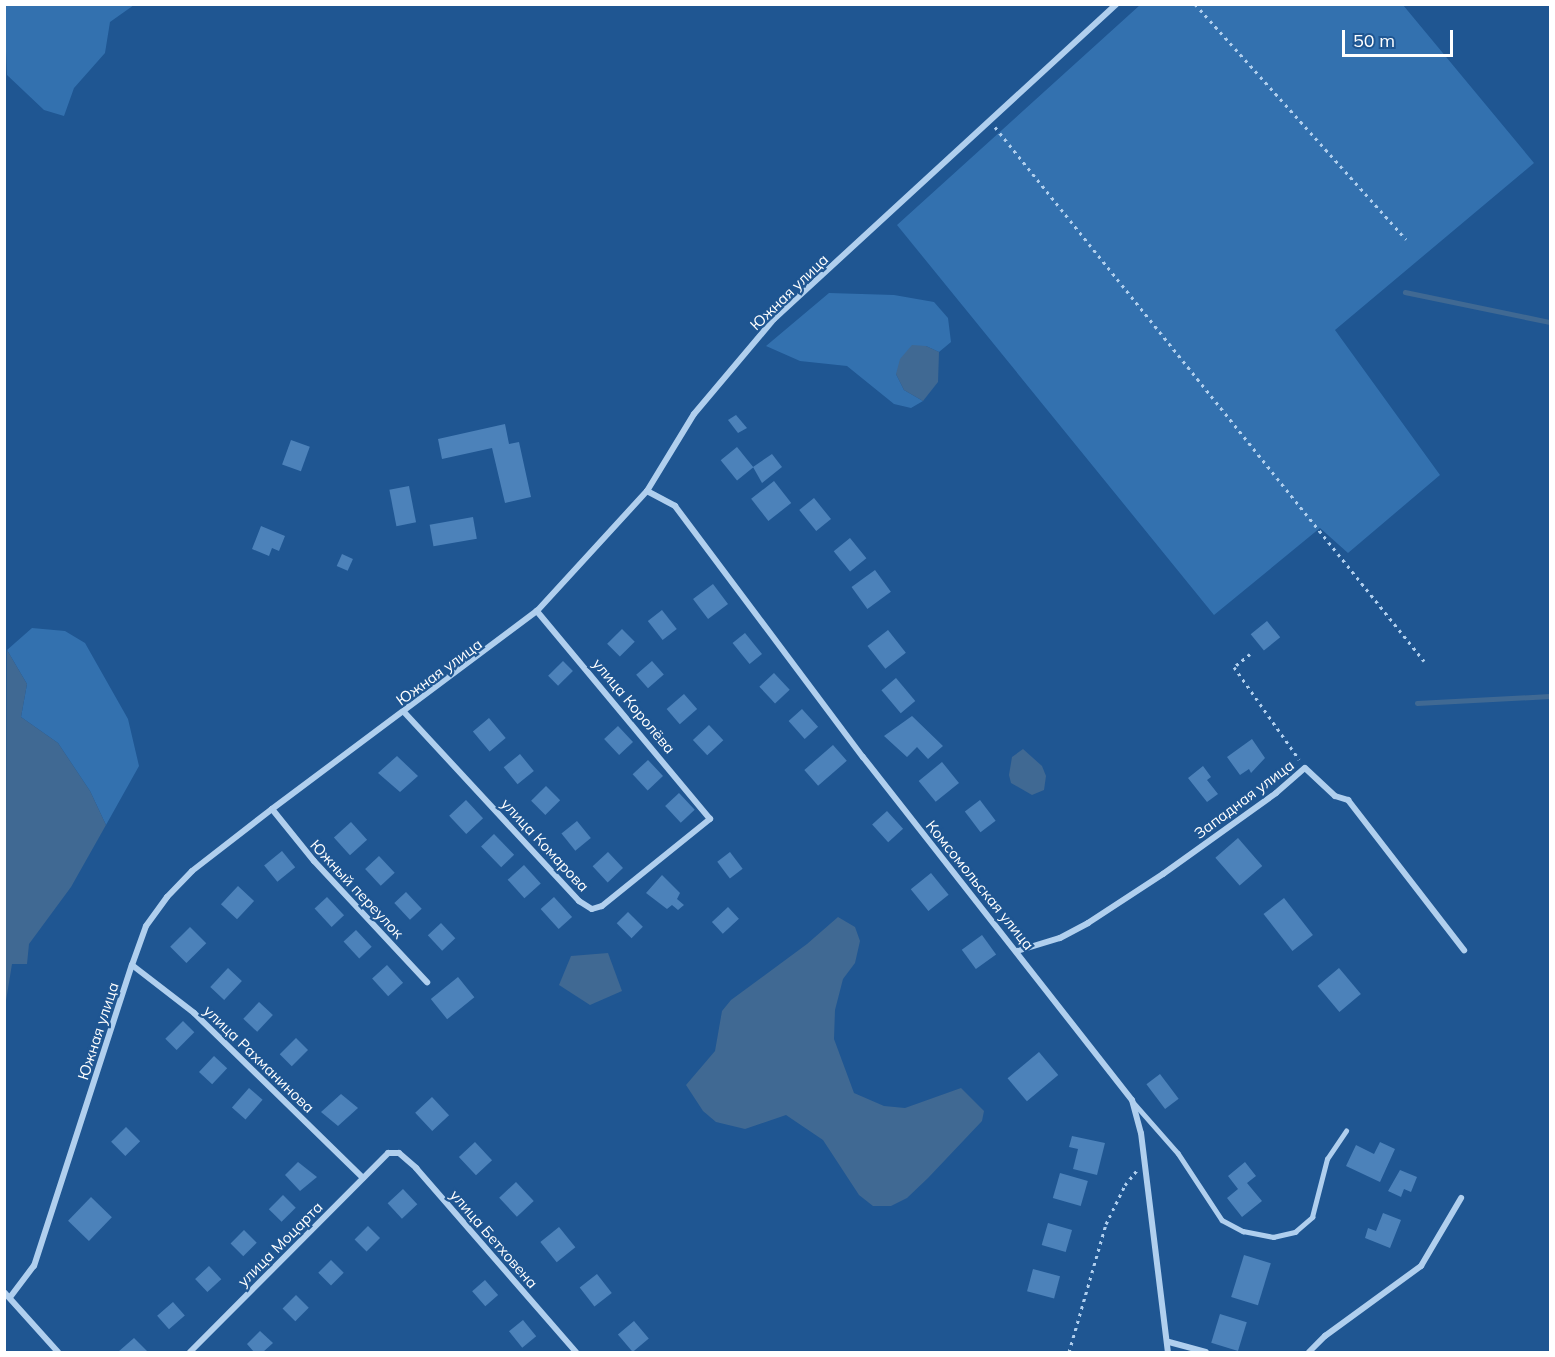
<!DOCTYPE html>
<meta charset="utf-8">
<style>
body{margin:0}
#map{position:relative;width:1555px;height:1357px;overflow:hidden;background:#1f5692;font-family:Mulish,sans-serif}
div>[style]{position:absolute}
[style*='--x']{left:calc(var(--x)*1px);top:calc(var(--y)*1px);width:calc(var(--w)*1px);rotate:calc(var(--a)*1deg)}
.green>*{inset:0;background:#3371af}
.water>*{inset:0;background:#406993}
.stream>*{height:4.5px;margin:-2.25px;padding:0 2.25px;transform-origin:2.25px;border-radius:2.25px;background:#406993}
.building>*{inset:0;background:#4c82ba;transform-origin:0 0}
.path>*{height:3px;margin-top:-1.5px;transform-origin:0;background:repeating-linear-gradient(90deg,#b0cfee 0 3px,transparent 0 7.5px)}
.lane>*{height:4.5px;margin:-2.25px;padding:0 2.25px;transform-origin:2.25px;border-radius:2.25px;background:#b0cfee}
.street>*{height:6px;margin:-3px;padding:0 3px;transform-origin:3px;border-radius:3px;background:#b0cfee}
span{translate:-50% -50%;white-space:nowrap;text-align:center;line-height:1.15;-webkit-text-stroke:4.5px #1f5692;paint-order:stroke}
.street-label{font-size:15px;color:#fff}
.frame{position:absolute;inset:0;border:6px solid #fff;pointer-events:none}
.scale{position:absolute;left:1342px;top:30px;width:111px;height:27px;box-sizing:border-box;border:3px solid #fff;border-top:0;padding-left:8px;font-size:18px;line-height:21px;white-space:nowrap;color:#fff;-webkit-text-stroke:4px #1f5692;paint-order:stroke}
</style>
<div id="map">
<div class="green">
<div style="clip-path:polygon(4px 5px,5px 4px,134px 5px,110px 22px,105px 53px,74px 88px,64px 116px,44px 110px,7px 75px)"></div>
<div style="clip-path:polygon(1140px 5px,1403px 5px,1534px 163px,1335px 330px,1440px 475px,1348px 553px,1320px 528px,1214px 615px,897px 225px)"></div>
<div style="clip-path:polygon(829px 293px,894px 295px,934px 302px,948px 318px,951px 342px,939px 352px,926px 346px,896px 374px,904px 390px,923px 401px,911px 408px,894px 404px,847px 366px,800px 361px,766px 346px)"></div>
<div style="clip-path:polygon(32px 628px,65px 631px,85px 643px,128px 719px,139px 766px,106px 825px,90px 791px,58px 743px,21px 717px,27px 684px,7px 650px)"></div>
</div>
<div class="water">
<div style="clip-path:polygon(912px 345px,926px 346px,939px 352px,938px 382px,923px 401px,904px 390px,896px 374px,900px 359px)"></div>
<div style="clip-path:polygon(7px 650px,27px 684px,21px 717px,58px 743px,90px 791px,106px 825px,71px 887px,29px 944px,27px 964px,12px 964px,5px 1007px)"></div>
<div style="clip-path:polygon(1023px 749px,1042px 766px,1046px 776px,1044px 790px,1032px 795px,1011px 783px,1009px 775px,1012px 757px)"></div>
<div style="clip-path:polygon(838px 917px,855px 927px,860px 941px,855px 963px,843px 979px,835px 1010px,834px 1039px,854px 1093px,884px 1106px,905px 1108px,961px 1088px,984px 1111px,982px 1121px,928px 1178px,907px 1198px,891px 1206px,873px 1206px,859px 1195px,823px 1140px,786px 1115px,745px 1129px,716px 1122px,703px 1111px,686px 1085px,715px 1051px,722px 1011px,731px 1000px,807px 944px)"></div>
<div style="clip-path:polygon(608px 953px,622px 991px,590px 1005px,559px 985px,571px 956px)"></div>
</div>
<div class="stream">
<div style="--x:1405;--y:292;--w:148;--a:11.7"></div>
<div style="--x:1417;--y:703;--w:133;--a:-3"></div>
</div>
<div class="building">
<div style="clip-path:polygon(736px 415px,747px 428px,738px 433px,728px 420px)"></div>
<div style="clip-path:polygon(505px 424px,509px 444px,519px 442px,531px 497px,505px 503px,492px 448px,442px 459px,438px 439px)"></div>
<div style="left:291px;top:440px;width:20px;height:26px;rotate:20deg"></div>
<div style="left:737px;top:447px;width:26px;height:21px;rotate:51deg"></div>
<div style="clip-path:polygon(772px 454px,782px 467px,762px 483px,753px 467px)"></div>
<div style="left:774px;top:481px;width:28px;height:29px;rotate:52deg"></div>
<div style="left:409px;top:486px;width:37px;height:20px;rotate:79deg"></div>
<div style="left:814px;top:498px;width:27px;height:19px;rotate:51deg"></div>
<div style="left:473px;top:517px;width:22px;height:44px;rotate:80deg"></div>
<div style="clip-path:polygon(261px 526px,285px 536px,279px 551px,272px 548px,269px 556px,252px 549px)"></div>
<div style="left:850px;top:538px;width:26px;height:21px;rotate:51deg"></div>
<div style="left:342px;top:554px;width:12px;height:13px;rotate:24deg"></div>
<div style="left:875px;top:570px;width:27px;height:29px;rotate:54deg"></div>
<div style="left:713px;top:584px;width:25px;height:25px;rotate:53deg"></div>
<div style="left:662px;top:610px;width:24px;height:18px;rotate:52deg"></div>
<div style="left:1267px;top:621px;width:21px;height:21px;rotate:51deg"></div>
<div style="left:622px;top:629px;width:18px;height:21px;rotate:45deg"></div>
<div style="left:888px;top:630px;width:29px;height:26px;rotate:52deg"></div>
<div style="left:745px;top:633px;width:27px;height:16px;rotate:51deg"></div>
<div style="left:563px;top:661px;width:14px;height:21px;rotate:45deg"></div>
<div style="left:652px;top:661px;width:18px;height:21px;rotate:49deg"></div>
<div style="left:774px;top:673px;width:23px;height:20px;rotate:47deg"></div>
<div style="left:896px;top:678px;width:30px;height:19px;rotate:50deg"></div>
<div style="left:684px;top:694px;width:20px;height:23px;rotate:49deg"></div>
<div style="left:802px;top:709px;width:24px;height:18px;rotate:48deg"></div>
<div style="clip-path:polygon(912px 716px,943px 746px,928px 759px,917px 747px,907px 757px,884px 736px)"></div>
<div style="left:489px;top:718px;width:26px;height:21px;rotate:50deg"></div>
<div style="left:709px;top:725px;width:21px;height:22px;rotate:47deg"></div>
<div style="left:618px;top:726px;width:22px;height:19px;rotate:47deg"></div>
<div style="clip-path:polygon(1252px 739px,1265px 758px,1251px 773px,1249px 769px,1240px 775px,1227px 757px)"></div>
<div style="left:833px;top:745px;width:21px;height:38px;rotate:49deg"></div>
<div style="left:520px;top:754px;width:22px;height:21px;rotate:51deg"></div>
<div style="clip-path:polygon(397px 756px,418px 776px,400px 792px,378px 773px)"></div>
<div style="left:648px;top:760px;width:22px;height:21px;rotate:47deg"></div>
<div style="left:942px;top:762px;width:27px;height:30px;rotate:51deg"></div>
<div style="clip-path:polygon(1203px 766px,1211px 777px,1207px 780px,1218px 794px,1207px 802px,1188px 778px)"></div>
<div style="left:546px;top:786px;width:20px;height:21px;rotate:45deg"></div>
<div style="left:679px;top:793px;width:23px;height:19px;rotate:47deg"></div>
<div style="left:466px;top:800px;width:25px;height:23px;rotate:47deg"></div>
<div style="left:980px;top:800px;width:26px;height:19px;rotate:53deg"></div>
<div style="left:887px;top:811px;width:24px;height:20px;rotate:48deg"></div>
<div style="left:577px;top:821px;width:22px;height:20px;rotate:51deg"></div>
<div style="left:351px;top:822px;width:24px;height:23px;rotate:48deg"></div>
<div style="left:494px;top:834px;width:29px;height:18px;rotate:46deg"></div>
<div style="left:1238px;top:838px;width:37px;height:30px;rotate:49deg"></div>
<div style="left:282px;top:851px;width:21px;height:23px;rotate:51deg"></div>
<div style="left:608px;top:852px;width:22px;height:21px;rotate:47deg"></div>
<div style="left:730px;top:852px;width:21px;height:16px;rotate:53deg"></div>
<div style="left:379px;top:856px;width:23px;height:19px;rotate:47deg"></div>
<div style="left:524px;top:865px;width:25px;height:22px;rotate:48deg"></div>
<div style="left:931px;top:873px;width:28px;height:26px;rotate:51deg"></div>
<div style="clip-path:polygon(662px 875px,680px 893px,677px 899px,684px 905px,678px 910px,672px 905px,667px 909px,646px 893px)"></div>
<div style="left:238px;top:886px;width:22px;height:25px;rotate:43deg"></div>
<div style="left:406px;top:892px;width:23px;height:16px;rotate:47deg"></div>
<div style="left:327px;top:897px;width:25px;height:17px;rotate:47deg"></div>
<div style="left:554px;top:897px;width:27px;height:18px;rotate:48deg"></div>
<div style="left:1284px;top:898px;width:47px;height:26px;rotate:52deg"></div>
<div style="left:728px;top:907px;width:16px;height:22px;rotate:47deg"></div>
<div style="left:628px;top:912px;width:21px;height:16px;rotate:45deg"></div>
<div style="left:441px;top:923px;width:21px;height:18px;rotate:47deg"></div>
<div style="left:190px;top:927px;width:23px;height:28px;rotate:45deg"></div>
<div style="left:356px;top:930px;width:23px;height:17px;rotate:47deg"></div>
<div style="left:982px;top:935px;width:24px;height:25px;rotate:54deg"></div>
<div style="left:387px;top:965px;width:24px;height:20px;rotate:48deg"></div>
<div style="left:228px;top:968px;width:19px;height:26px;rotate:43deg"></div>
<div style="left:1339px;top:968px;width:34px;height:28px;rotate:50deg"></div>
<div style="left:458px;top:977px;width:26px;height:35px;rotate:51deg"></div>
<div style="left:259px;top:1002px;width:19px;height:23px;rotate:43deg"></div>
<div style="left:183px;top:1021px;width:16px;height:25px;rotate:45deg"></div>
<div style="left:296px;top:1038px;width:17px;height:23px;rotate:45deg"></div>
<div style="left:1039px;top:1052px;width:30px;height:41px;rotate:50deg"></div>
<div style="left:214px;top:1056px;width:18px;height:22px;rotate:43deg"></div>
<div style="left:1160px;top:1074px;width:31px;height:17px;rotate:53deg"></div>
<div style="left:249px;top:1088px;width:18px;height:26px;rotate:41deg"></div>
<div style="clip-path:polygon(341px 1094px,358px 1108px,338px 1126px,321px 1112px)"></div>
<div style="left:432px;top:1097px;width:25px;height:23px;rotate:47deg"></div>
<div style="left:126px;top:1127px;width:20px;height:21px;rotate:45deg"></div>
<div style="clip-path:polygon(1072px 1136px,1105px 1143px,1097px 1175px,1073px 1169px,1078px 1149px,1069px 1147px)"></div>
<div style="left:475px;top:1142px;width:25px;height:22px;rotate:47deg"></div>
<div style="clip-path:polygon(1380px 1142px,1395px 1149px,1380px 1182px,1346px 1166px,1356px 1145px,1374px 1154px)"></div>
<div style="clip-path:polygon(298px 1162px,317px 1177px,300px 1191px,285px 1175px)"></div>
<div style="clip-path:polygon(1245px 1162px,1256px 1176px,1247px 1183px,1262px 1201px,1242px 1217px,1227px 1198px,1238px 1189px,1228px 1176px)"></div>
<div style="clip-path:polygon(1400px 1170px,1417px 1177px,1411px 1192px,1404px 1189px,1401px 1197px,1388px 1191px)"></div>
<div style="left:1060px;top:1173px;width:29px;height:26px;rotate:16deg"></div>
<div style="left:516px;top:1182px;width:26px;height:23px;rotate:47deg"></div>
<div style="left:403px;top:1189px;width:21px;height:21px;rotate:47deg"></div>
<div style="left:283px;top:1195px;width:18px;height:20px;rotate:45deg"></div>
<div style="left:91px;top:1197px;width:29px;height:33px;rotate:44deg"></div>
<div style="clip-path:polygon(1383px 1213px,1401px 1220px,1390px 1248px,1365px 1238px,1368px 1228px,1376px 1231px)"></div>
<div style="left:1048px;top:1223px;width:25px;height:23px;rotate:16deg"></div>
<div style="left:368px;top:1226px;width:17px;height:19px;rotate:45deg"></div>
<div style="left:559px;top:1227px;width:26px;height:24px;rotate:51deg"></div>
<div style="left:244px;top:1230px;width:18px;height:19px;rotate:45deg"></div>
<div style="left:1244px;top:1255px;width:28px;height:44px;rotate:17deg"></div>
<div style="left:331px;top:1260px;width:18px;height:18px;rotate:45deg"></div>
<div style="left:209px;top:1266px;width:18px;height:19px;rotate:47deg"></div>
<div style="left:1033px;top:1269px;width:28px;height:23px;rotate:15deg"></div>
<div style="left:597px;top:1274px;width:24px;height:22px;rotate:52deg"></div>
<div style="left:485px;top:1280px;width:20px;height:17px;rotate:49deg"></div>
<div style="left:296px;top:1295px;width:18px;height:19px;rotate:45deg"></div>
<div style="left:173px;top:1302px;width:18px;height:21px;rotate:49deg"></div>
<div style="left:1220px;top:1314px;width:28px;height:30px;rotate:17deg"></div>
<div style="left:523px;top:1320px;width:21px;height:18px;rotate:51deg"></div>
<div style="left:634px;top:1321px;width:23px;height:21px;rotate:50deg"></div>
<div style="clip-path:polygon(260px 1331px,273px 1343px,263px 1352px,254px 1352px,247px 1344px)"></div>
<div style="clip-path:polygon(134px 1338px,148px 1352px,118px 1352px)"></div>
</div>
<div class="path">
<div style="--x:1195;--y:4;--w:316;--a:48.1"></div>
<div style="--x:995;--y:127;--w:685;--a:51.22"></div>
<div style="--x:1250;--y:654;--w:21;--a:141"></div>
<div style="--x:1234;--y:667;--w:113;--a:54.8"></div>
<div style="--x:1069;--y:1352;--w:133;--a:-73.9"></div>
<div style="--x:1106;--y:1224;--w:43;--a:-64"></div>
<div style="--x:1125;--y:1185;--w:19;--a:-51"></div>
</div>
<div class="lane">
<div style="--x:1133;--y:1102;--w:68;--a:48.6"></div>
<div style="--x:1178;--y:1153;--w:80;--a:56.7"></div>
<div style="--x:1222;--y:1220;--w:24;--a:28"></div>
<div style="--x:1243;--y:1231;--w:31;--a:11"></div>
<div style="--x:1273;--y:1237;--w:23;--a:-13"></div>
<div style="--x:1295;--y:1232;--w:23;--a:-41"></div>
<div style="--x:1312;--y:1217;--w:60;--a:-75.5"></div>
<div style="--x:1327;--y:1159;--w:34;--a:-56"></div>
</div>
<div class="street">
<div style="--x:647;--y:491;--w:32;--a:28"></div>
<div style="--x:675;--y:506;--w:314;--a:53.2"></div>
<div style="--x:863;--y:757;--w:436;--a:51.9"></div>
<div style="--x:1132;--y:1100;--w:34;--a:75"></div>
<div style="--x:1141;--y:1133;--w:221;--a:83"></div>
<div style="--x:404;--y:712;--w:258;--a:47.2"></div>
<div style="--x:579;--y:901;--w:15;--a:32"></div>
<div style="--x:592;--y:909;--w:10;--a:-17"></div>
<div style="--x:602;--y:906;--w:139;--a:-38.9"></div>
<div style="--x:710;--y:819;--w:271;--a:-129.8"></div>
<div style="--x:272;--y:809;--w:67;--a:51.1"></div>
<div style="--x:314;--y:861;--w:166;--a:47"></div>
<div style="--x:1017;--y:951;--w:45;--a:-16.8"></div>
<div style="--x:1060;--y:938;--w:32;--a:-28"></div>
<div style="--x:1088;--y:923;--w:90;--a:-33.2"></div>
<div style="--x:1163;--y:874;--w:139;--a:-35.6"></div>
<div style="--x:1276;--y:793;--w:38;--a:-41"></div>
<div style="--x:1305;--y:768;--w:41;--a:43"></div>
<div style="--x:1335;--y:796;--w:14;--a:17"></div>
<div style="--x:1348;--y:800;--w:190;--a:52.3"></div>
<div style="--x:132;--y:965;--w:78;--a:37.7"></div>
<div style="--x:194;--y:1013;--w:236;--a:44.3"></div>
<div style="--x:4;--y:1292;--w:81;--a:48"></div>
<div style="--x:11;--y:1296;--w:38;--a:-53"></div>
<div style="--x:34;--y:1266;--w:317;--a:-72"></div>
<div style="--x:132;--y:965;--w:41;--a:-70.3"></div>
<div style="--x:146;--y:926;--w:36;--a:-54"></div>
<div style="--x:167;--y:897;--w:36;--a:-46"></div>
<div style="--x:192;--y:871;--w:101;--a:-37.8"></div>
<div style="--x:272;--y:809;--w:331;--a:-36.8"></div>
<div style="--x:537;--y:611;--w:163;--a:-47.5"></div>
<div style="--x:647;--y:491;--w:90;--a:-58.6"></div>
<div style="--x:694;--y:414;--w:124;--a:-49.9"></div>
<div style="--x:774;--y:319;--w:465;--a:-42.6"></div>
<div style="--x:1169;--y:1342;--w:38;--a:15"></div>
<div style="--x:190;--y:1352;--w:281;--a:-45.1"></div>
<div style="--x:388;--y:1153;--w:11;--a:0"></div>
<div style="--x:399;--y:1153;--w:23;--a:41"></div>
<div style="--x:416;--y:1168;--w:244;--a:49"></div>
<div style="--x:1309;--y:1352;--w:23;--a:-45"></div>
<div style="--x:1325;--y:1336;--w:119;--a:-36.1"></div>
<div style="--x:1421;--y:1266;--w:79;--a:-59.5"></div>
</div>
<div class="street-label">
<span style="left:789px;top:292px;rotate:-44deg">Южная улица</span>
<span style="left:439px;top:672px;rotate:-36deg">Южная улица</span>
<span style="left:634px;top:706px;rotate:50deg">улица Королёва</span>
<span style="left:1244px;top:799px;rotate:-37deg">Западная улица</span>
<span style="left:545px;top:845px;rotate:47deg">улица Комарова</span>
<span style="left:980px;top:885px;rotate:51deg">Комсомольская улица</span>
<span style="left:357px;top:889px;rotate:47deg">Южный переулок</span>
<span style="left:98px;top:1031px;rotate:-72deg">Южная улица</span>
<span style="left:259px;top:1059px;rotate:44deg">улица Рахманинова</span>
<span style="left:494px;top:1239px;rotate:49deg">улица Бетховена</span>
<span style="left:280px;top:1244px;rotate:-45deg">улица Моцарта</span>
</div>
<div class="frame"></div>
<div class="scale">50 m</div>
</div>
